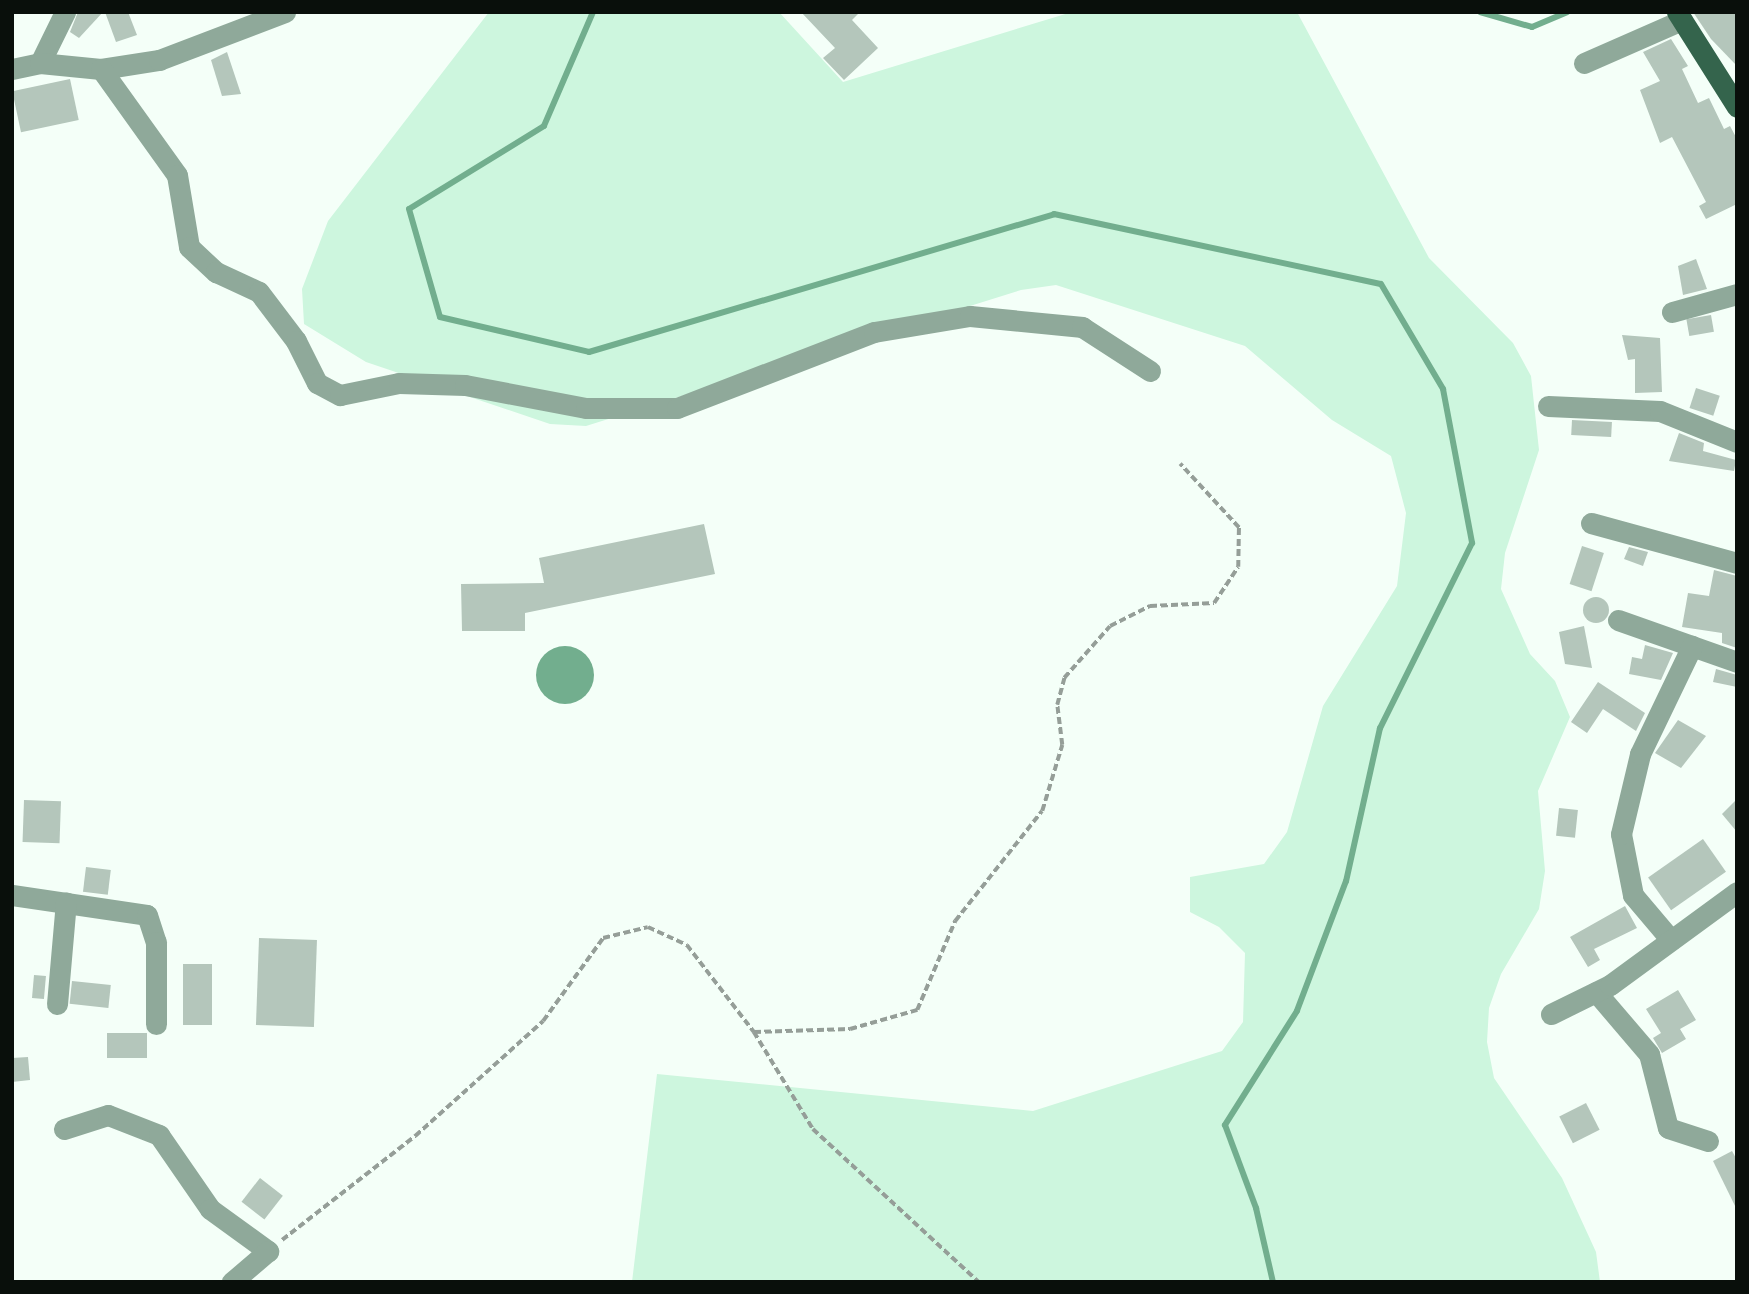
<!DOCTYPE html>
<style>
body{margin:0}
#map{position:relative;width:1749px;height:1294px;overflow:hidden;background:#f4fff8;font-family:Poppins,sans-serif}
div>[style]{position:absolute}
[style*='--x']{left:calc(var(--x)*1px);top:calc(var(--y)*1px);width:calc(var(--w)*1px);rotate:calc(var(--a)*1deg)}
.green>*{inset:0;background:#cdf6de}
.water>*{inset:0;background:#72ae8e}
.round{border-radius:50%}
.stream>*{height:6px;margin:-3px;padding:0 3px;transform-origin:3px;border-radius:3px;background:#72ae8e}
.building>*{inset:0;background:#b4c6bb;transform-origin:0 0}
.path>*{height:3.5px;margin-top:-1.75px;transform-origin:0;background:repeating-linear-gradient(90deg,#959e98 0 7px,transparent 0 10.5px)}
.minor>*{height:21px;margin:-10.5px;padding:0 10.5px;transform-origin:10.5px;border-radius:10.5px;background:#8fa99a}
.major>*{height:21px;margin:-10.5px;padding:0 10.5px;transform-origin:10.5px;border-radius:10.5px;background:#34644c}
span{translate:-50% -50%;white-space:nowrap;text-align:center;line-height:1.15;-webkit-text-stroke:7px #fff;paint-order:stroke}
.frame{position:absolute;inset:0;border:14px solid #090f0b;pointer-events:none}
</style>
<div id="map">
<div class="green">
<div style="clip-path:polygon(489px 12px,779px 12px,843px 82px,1072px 12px,1297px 12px,1429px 258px,1513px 343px,1531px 376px,1539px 450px,1505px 553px,1501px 589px,1530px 654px,1555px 681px,1570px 717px,1538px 791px,1545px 871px,1539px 909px,1501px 974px,1489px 1008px,1487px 1042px,1494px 1078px,1562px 1178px,1596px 1252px,1600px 1282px,632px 1282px,657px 1074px,1033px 1111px,1222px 1051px,1243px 1022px,1245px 953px,1219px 927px,1190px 912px,1190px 877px,1264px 864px,1287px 832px,1323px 706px,1397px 586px,1406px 513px,1391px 456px,1332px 420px,1245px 346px,1056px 285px,1021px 290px,586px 426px,550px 424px,366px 362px,304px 324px,302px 289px,328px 221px)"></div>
</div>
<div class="water">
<div class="round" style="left:536px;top:646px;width:58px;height:58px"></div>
</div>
<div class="stream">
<div style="--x:593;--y:12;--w:124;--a:113.3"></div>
<div style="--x:544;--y:126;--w:158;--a:148.4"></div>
<div style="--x:409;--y:209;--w:112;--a:74"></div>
<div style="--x:440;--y:317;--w:153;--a:13.2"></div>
<div style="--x:589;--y:352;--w:485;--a:-16.5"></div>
<div style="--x:1054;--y:214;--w:334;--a:12.1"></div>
<div style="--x:1381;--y:284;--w:122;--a:59.4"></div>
<div style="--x:1443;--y:389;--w:157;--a:79.3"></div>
<div style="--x:1472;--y:543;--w:207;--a:116.4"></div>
<div style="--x:1380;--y:728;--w:157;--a:102.5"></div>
<div style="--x:1346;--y:881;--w:139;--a:110.7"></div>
<div style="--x:1297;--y:1011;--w:135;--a:122.3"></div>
<div style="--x:1225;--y:1125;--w:89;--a:69.5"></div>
<div style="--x:1256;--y:1208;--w:76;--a:77.1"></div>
<div style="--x:1480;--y:12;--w:54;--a:16.1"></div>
<div style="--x:1532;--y:27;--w:38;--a:-23"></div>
</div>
<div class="building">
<div style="clip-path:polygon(78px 12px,103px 12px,79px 38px,70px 32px)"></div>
<div style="clip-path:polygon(105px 12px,128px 12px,137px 35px,116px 42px)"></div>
<div style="clip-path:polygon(801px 12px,860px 12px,852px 20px,878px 48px,844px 80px,823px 58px,835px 48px)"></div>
<div style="clip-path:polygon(1693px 12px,1737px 12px,1737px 66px,1711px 39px)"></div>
<div style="clip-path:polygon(1671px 39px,1688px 66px,1682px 69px,1698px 103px,1709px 98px,1724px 129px,1730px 126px,1737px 139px,1737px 204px,1706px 219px,1699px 206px,1706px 202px,1672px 137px,1660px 143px,1640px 90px,1660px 81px,1643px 52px)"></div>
<div style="clip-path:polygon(227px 52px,241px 94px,222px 96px,211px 60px)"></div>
<div style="left:70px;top:79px;width:42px;height:59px;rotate:78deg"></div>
<div style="clip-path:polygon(1696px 259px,1707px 289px,1683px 295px,1678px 266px)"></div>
<div style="left:1711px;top:315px;width:17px;height:25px;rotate:80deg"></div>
<div style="clip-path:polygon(1622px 335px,1660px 338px,1662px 392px,1635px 393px,1635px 359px,1628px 360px)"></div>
<div style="left:1696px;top:388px;width:25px;height:21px;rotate:18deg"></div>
<div style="left:1572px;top:420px;width:40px;height:15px;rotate:3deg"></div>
<div style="clip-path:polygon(1679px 433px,1704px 443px,1703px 451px,1736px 460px,1734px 471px,1669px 461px)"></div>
<div style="clip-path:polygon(704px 524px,715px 574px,525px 613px,525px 631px,462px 631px,461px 584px,544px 583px,539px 558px)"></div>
<div style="left:1582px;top:546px;width:23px;height:40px;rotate:18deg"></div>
<div style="clip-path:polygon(1629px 547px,1648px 552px,1643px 566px,1624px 559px)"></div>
<div style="clip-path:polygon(1714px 570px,1737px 576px,1737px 648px,1722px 643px,1722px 633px,1682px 627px,1688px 593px,1709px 596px)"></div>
<div class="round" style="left:1583px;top:597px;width:26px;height:26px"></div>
<div style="clip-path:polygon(1584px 626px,1592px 668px,1565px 664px,1559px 632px)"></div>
<div style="clip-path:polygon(1645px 645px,1673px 653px,1661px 680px,1629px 674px,1632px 657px,1642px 659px)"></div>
<div style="clip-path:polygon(1716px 669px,1737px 675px,1737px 687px,1713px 682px)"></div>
<div style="clip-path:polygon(1598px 682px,1645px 713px,1636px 731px,1603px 709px,1587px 733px,1571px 722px)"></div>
<div style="clip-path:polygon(1678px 720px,1706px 736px,1681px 768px,1655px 753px)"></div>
<div style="clip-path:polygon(1737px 799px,1737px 832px,1722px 814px)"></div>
<div style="left:24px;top:800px;width:37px;height:42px;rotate:2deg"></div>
<div style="left:1559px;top:808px;width:19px;height:28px;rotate:6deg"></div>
<div style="left:1703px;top:839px;width:40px;height:67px;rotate:55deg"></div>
<div style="left:86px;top:867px;width:25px;height:25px;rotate:7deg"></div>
<div style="clip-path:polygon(1625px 906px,1637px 928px,1594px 949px,1600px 960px,1588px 967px,1570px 937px)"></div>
<div style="left:259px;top:938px;width:58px;height:87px;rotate:2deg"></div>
<div style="left:183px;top:964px;width:29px;height:61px"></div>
<div style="left:34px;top:975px;width:12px;height:23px;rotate:5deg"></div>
<div style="left:72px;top:981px;width:39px;height:23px;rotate:6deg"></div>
<div style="clip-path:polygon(1678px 990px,1696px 1020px,1680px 1029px,1686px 1039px,1662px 1053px,1653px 1038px,1661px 1033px,1646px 1009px)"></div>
<div style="left:107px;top:1033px;width:40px;height:25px"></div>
<div style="clip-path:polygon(28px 1057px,30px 1080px,12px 1082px,12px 1058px)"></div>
<div style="left:1586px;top:1103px;width:30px;height:30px;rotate:63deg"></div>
<div style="clip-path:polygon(1732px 1151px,1737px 1160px,1737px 1210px,1713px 1161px)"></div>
<div style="left:260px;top:1178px;width:29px;height:30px;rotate:38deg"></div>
</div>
<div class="path">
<div style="--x:754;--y:1032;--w:96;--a:-1.8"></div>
<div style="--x:850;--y:1029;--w:70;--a:-15.8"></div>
<div style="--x:917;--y:1010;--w:97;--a:-66.9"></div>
<div style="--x:955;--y:921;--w:140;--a:-51.7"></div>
<div style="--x:1042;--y:811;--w:69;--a:-73.1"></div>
<div style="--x:1062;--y:745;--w:40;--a:-97.1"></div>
<div style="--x:1057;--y:705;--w:28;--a:-75"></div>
<div style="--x:1064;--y:678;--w:69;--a:-48.5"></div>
<div style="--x:1110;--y:626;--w:45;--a:-26.6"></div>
<div style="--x:1150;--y:606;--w:64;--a:-2.7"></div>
<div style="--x:1214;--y:603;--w:43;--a:-56.3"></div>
<div style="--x:1238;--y:567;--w:39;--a:-89"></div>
<div style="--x:1239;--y:528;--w:87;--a:-132.7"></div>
<div style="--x:282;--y:1240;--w:169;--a:-38"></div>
<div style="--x:415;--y:1136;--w:172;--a:-41.9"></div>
<div style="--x:543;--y:1021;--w:102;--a:-54.1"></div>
<div style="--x:603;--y:938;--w:46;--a:-13.7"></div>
<div style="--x:648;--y:927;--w:43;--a:24.8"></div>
<div style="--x:687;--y:945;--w:110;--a:52.4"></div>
<div style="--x:754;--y:1032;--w:114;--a:58.7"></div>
<div style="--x:813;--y:1129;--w:226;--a:42.7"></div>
</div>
<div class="minor">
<div style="--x:40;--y:63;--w:57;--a:-63.9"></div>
<div style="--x:1584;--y:63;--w:107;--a:-23.7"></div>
<div style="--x:12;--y:69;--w:29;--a:-12"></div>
<div style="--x:40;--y:63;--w:61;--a:5.6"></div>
<div style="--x:101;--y:69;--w:59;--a:-8.8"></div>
<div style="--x:159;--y:60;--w:135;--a:-20.9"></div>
<div style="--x:101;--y:69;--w:130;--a:54.4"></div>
<div style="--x:177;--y:175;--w:73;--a:80.5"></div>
<div style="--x:189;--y:247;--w:37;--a:43"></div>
<div style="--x:216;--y:272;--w:47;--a:24.9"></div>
<div style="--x:259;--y:292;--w:61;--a:52.9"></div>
<div style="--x:296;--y:341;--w:47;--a:63.4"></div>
<div style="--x:317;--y:383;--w:26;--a:28"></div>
<div style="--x:340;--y:395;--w:60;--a:-11.5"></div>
<div style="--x:399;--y:383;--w:66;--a:1.7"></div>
<div style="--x:465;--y:385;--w:123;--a:10.8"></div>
<div style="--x:586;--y:408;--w:91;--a:0"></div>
<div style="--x:677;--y:408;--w:211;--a:-21.1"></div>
<div style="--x:874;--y:332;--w:97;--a:-9.5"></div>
<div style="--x:970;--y:316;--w:113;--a:5.6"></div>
<div style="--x:1082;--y:327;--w:81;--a:32.9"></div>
<div style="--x:1672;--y:312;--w:67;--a:-15.5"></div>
<div style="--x:1548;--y:406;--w:112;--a:2.6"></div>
<div style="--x:1660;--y:411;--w:83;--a:21.9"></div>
<div style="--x:1591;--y:523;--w:151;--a:15.3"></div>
<div style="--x:1618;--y:620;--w:126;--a:19.4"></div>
<div style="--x:12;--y:895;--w:136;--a:8.4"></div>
<div style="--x:147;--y:915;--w:28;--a:72"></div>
<div style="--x:156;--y:942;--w:82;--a:90"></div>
<div style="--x:1671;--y:940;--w:59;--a:-130.2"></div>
<div style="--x:1633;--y:895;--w:62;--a:-101.1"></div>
<div style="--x:1621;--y:834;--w:82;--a:-76.6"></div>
<div style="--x:1640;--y:754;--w:120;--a:-64.3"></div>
<div style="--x:1596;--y:992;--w:82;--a:49.5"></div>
<div style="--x:1649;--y:1054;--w:76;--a:75.6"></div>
<div style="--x:1668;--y:1128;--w:42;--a:18"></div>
<div style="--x:57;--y:1004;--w:102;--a:-85"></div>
<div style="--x:1551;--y:1014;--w:66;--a:-26.2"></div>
<div style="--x:1610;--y:985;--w:157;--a:-36.2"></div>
<div style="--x:64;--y:1129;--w:46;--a:-17.7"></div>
<div style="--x:108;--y:1115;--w:55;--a:21.4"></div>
<div style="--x:159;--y:1135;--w:90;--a:55.4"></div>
<div style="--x:210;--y:1209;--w:72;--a:35.9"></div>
<div style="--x:268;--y:1251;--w:48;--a:139.3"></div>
</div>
<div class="major">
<div style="--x:1677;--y:12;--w:112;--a:57.7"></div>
</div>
<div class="frame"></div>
</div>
